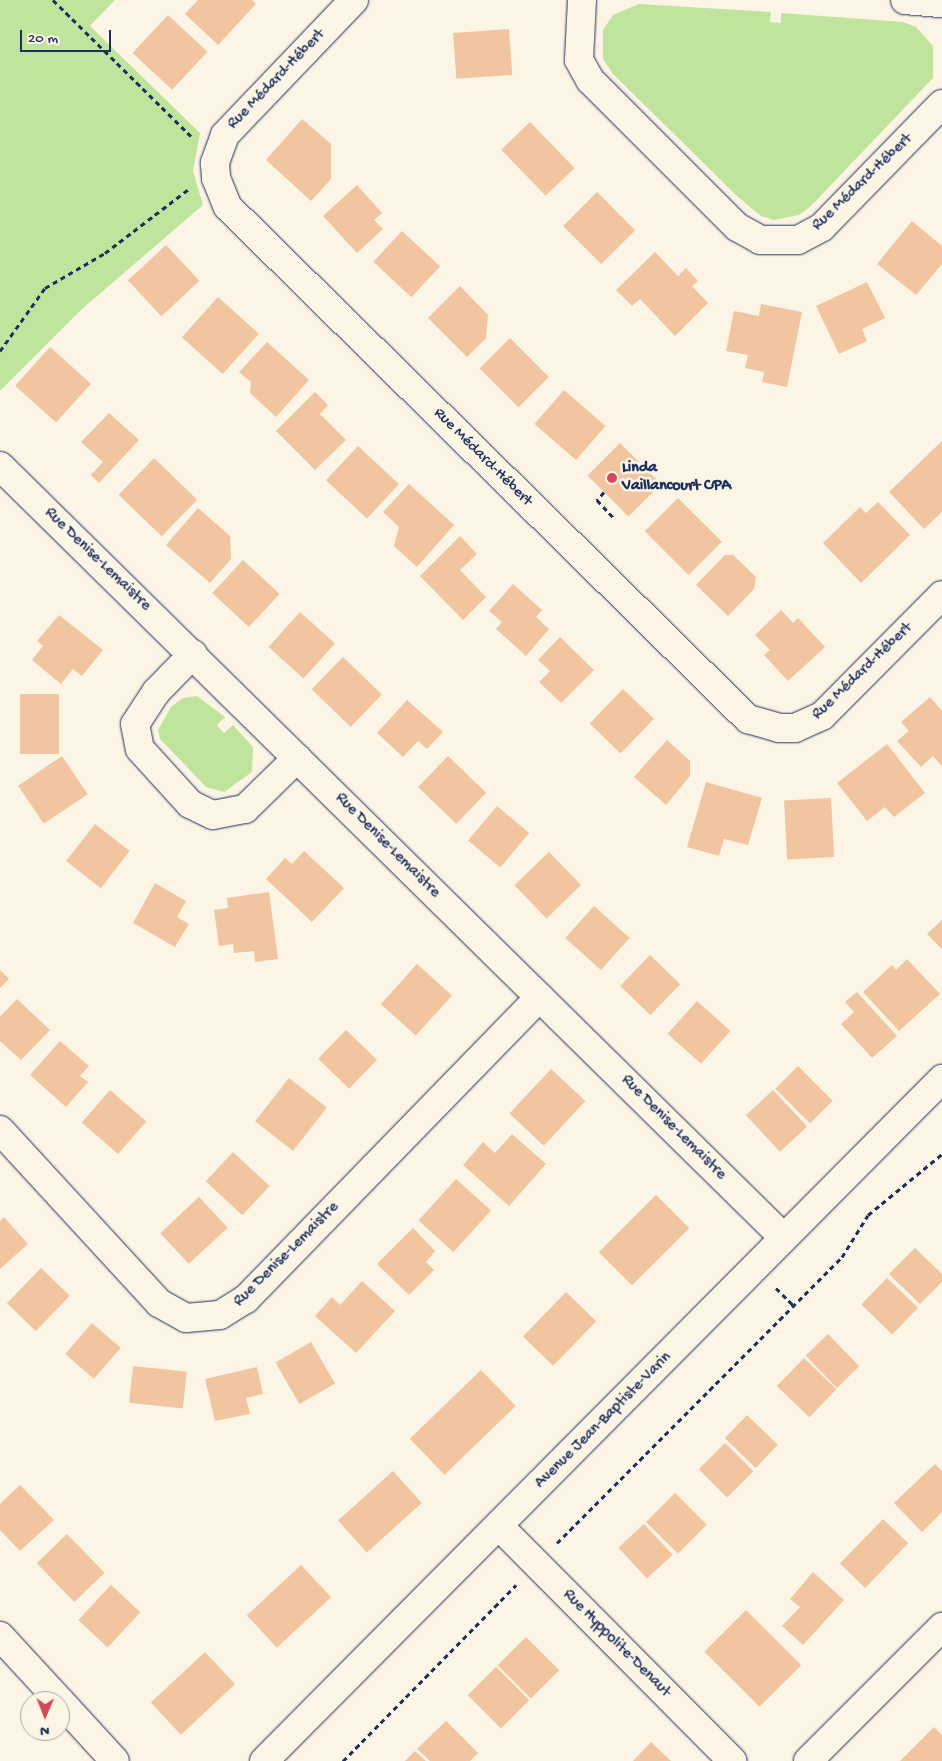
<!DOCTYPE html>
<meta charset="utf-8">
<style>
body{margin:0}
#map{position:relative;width:942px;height:1761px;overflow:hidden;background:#fcf5e5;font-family:"Gochi Hand",sans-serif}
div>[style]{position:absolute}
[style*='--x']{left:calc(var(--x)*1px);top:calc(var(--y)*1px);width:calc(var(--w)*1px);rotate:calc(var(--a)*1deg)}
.green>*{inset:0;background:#c0e49e}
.building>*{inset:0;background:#f0c59f;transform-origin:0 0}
.path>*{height:3px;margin-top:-1.5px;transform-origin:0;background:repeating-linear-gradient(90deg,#1b2f5e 0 5px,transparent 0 9px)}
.roads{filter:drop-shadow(0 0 1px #1b2f5e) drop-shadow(0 0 1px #1b2f5e)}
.minor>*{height:28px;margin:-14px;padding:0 14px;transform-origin:14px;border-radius:14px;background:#fcf5e5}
.dots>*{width:14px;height:14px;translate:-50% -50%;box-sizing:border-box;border:2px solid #fcf5e5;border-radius:50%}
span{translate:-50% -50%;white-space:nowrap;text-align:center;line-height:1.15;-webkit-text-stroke:5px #fcf5e5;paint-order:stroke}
.street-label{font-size:16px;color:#1b2f5e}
.poi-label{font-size:16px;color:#1b2f5e;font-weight:700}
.left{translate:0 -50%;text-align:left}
.north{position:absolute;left:20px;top:1691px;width:50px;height:50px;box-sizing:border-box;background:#fcf5e5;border:1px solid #a2a6af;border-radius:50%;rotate:181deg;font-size:14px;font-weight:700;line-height:20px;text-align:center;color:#1b2f5e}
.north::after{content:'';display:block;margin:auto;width:18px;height:22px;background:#d1495b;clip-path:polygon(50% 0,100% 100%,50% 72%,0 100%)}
.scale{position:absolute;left:20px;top:30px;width:91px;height:22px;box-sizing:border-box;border:2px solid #1b2f5e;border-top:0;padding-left:6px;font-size:15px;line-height:18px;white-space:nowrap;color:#1b2f5e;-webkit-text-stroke:4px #fcf5e5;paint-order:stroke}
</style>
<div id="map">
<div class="green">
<div style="clip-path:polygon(0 0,115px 0,90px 26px,200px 133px,193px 171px,203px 205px,82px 309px,0 391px)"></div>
<div style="clip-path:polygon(639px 4px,771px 12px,770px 22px,781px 23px,781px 13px,903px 22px,916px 27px,933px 46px,933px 78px,810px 207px,799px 215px,774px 220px,761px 216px,737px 196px,613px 74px,603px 59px,603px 30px,613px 15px)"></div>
<div style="clip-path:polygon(197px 696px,225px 717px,217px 725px,224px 733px,233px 725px,253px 747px,252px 772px,224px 792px,206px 787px,160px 739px,158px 730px,171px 707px,183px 698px)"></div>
</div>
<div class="building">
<div style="clip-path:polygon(198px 0,252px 0,256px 4px,218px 45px,185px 14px)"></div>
<div style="left:168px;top:15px;width:54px;height:52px;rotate:43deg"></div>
<div style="left:509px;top:29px;width:46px;height:56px;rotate:86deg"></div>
<div style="clip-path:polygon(302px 119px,331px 144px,331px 179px,311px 201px,266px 160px)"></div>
<div style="left:530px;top:122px;width:64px;height:40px;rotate:46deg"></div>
<div style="clip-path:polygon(357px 185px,382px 213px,374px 220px,383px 229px,357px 253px,323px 216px)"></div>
<div style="left:597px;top:192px;width:54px;height:48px;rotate:45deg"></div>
<div style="clip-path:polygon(912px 221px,942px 246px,942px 264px,916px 295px,877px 264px)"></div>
<div style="left:402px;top:231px;width:52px;height:42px;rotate:43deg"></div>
<div style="left:166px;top:245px;width:49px;height:52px;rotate:47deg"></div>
<div style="clip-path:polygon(655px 252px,678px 276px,686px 268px,698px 281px,692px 286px,708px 303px,675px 336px,640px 299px,632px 306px,616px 290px)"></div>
<div style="clip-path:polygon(867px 282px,885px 318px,862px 329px,867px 341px,839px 354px,816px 306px)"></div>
<div style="clip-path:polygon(460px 286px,488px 315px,486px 338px,467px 357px,428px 318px)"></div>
<div style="left:218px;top:297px;width:55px;height:54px;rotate:42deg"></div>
<div style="clip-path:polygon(761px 304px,802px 312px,787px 387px,762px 382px,764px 372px,745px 368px,748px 355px,726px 351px,734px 311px,759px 316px)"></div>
<div style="left:510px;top:338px;width:55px;height:43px;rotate:45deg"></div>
<div style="clip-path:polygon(267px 342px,309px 380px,276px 417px,250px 393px,251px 382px,239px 372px)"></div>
<div style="left:50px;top:347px;width:55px;height:52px;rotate:42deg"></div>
<div style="left:564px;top:390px;width:55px;height:45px;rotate:41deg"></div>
<div style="clip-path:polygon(315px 392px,328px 405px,320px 414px,346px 440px,315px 470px,276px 431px)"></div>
<div style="clip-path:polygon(109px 413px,139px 440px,99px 483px,91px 475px,103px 462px,81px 442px)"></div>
<div style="clip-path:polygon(942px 441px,942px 512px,924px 529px,889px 492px)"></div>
<div style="left:620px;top:443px;width:58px;height:46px;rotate:45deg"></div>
<div style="left:358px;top:446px;width:56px;height:47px;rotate:43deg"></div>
<div style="left:154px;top:458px;width:60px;height:51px;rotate:44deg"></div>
<div style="clip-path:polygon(409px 484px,454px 525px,417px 567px,394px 546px,399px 527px,383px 512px)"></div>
<div style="left:678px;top:498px;width:62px;height:47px;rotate:45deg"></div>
<div style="clip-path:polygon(878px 502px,910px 535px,861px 583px,823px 543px,860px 507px,866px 513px)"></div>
<div style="clip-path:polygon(198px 508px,230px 536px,231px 559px,210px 583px,166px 545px)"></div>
<div style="clip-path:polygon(460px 536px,477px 554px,460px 570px,486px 597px,463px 620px,420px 576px)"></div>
<div style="clip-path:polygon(725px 555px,733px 555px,756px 577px,754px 589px,728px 616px,696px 585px)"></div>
<div style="left:243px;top:560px;width:50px;height:45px;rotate:43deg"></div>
<div style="clip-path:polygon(513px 584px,542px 610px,536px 617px,549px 629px,526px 656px,496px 629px,502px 622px,489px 611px)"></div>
<div style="clip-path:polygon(781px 610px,793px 623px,798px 618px,825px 647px,788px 681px,764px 655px,770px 650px,755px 635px)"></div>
<div style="left:300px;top:612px;width:47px;height:47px;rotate:42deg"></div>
<div style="clip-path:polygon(59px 615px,103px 650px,82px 676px,73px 669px,61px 684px,32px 660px,43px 646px,37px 641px)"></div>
<div style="clip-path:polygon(560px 637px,594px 670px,561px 703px,539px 682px,550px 671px,538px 660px)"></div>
<div style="left:343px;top:657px;width:54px;height:45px;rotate:44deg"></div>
<div style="left:623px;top:689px;width:43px;height:48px;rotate:44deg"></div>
<div style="left:20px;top:694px;width:39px;height:60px"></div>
<div style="clip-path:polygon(930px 697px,942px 711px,942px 766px,933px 756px,921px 767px,897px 741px,909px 731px,901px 722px)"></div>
<div style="clip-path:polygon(407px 700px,443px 732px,427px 749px,418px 741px,403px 757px,377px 733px)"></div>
<div style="clip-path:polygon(667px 740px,690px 761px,690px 776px,666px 805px,634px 777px)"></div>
<div style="clip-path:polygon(887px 744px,925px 793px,894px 817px,885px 807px,867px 821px,837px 783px)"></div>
<div style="left:62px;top:756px;width:46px;height:53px;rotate:56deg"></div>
<div style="left:448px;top:756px;width:53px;height:43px;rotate:44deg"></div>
<div style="clip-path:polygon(706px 782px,762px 798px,748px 845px,724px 839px,719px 856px,687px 847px)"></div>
<div style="left:831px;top:798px;width:59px;height:47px;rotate:87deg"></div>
<div style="left:497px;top:806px;width:42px;height:45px;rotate:40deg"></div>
<div style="left:95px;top:824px;width:44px;height:47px;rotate:38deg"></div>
<div style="clip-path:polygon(304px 851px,344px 888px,312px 922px,266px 879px,285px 858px,292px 864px)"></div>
<div style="left:549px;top:852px;width:46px;height:48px;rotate:46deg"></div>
<div style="clip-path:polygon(155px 883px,186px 901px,177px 917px,189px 924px,175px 947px,133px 923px)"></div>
<div style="clip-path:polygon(269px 892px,278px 959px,255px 962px,254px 951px,234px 953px,233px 944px,219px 946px,214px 910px,228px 908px,227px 898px)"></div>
<div style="left:594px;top:906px;width:48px;height:43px;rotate:42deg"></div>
<div style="clip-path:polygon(942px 920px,942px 949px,927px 934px)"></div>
<div style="left:650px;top:955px;width:42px;height:43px;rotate:44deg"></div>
<div style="clip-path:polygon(907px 959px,940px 994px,899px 1031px,863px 992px,892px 965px,896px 970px)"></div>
<div style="left:417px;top:964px;width:47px;height:54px;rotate:42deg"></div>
<div style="clip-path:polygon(0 970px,9px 979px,0 988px)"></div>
<div style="clip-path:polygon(857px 992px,897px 1036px,872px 1058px,841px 1024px,854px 1012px,845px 1002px)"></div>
<div style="clip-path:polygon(17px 999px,50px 1030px,21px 1060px,0 1041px,0 1017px)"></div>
<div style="left:697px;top:1001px;width:45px;height:44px;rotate:42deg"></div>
<div style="left:346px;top:1030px;width:43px;height:40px;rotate:44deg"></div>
<div style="clip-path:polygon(60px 1041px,89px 1066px,80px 1076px,88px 1082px,66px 1107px,30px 1075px)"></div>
<div style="left:798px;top:1066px;width:49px;height:32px;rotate:45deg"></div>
<div style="left:551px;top:1069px;width:47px;height:61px;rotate:43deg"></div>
<div style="left:289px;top:1078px;width:48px;height:55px;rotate:38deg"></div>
<div style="left:110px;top:1090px;width:48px;height:43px;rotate:41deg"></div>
<div style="left:773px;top:1090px;width:50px;height:37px;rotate:47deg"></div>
<div style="clip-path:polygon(512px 1134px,546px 1164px,509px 1206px,463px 1165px,483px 1142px,495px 1153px)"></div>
<div style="left:233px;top:1152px;width:50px;height:40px;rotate:43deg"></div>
<div style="left:456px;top:1179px;width:47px;height:56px;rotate:42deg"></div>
<div style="left:656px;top:1195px;width:47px;height:81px;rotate:45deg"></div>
<div style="left:199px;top:1197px;width:42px;height:53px;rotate:47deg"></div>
<div style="clip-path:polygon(4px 1217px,28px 1244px,0 1269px,0 1221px)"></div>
<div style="clip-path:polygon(413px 1228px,435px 1251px,426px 1262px,434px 1270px,409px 1295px,377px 1264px)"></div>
<div style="clip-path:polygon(915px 1248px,942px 1274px,942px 1282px,920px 1304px,889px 1274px)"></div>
<div style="left:41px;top:1268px;width:40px;height:49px;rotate:44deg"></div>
<div style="left:887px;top:1278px;width:43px;height:37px;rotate:44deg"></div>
<div style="clip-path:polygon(362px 1281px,395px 1311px,356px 1353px,315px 1316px,332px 1297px,340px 1305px)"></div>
<div style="left:566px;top:1292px;width:42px;height:62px;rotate:44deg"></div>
<div style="left:92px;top:1323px;width:38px;height:41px;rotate:41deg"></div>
<div style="left:828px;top:1334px;width:45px;height:31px;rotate:46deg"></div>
<div style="left:311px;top:1342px;width:48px;height:41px;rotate:60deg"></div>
<div style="left:804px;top:1358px;width:45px;height:39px;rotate:44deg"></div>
<div style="left:133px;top:1366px;width:54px;height:37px;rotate:6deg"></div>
<div style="clip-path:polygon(257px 1367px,263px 1394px,246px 1398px,250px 1414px,215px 1421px,205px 1379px)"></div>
<div style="left:481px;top:1370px;width:50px;height:99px;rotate:46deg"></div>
<div style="left:747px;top:1415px;width:43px;height:32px;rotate:44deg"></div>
<div style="left:725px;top:1443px;width:40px;height:37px;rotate:45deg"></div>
<div style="clip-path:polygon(935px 1464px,942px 1471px,942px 1512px,922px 1532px,894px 1503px)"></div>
<div style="left:393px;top:1471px;width:43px;height:74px;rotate:48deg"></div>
<div style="clip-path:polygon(20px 1485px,54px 1520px,20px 1551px,0 1530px,0 1504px)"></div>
<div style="left:675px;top:1493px;width:45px;height:41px;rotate:45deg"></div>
<div style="left:883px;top:1519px;width:35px;height:62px;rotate:44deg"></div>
<div style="left:644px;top:1524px;width:42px;height:35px;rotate:47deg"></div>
<div style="left:67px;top:1534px;width:54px;height:42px;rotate:46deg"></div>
<div style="left:301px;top:1565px;width:44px;height:74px;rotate:47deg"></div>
<div style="clip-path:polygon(813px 1572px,844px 1600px,803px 1645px,782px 1626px,800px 1607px,790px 1599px)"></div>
<div style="left:111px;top:1585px;width:40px;height:48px;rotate:43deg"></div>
<div style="left:746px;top:1610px;width:78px;height:59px;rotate:45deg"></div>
<div style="left:526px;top:1637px;width:47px;height:40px;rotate:45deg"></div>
<div style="left:205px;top:1652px;width:44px;height:74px;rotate:47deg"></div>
<div style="left:496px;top:1667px;width:47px;height:40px;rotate:45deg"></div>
<div style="clip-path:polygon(446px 1721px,478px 1753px,470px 1761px,430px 1761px,417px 1749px)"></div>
<div style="clip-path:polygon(934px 1727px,942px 1735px,942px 1761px,900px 1761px)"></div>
<div style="clip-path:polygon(651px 1742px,671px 1761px,633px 1761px)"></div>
<div style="clip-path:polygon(415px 1751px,426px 1761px,405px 1761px)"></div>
</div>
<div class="path">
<div style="--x:53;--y:0;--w:197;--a:44.6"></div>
<div style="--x:0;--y:351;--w:77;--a:-54.5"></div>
<div style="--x:45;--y:288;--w:69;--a:-30.3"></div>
<div style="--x:105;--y:253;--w:107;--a:-37.4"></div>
<div style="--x:604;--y:492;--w:11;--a:131"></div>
<div style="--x:597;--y:500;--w:25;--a:47"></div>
<div style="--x:776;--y:1288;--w:25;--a:45"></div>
<div style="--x:557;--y:1543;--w:404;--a:-45.1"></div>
<div style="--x:842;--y:1257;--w:49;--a:-58.2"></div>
<div style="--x:868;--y:1215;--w:96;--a:-39.5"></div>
<div style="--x:343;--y:1761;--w:247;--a:-45.5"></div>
</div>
<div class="roads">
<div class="minor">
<div style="--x:354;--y:0;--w:187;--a:133.7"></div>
<div style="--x:225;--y:135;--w:30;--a:110"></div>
<div style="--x:215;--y:163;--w:15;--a:86"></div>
<div style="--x:216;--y:178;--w:31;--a:68"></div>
<div style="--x:228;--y:207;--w:730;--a:44.56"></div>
<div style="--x:748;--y:719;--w:32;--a:16"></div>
<div style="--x:779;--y:728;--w:16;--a:0"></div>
<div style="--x:795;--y:728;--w:30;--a:-24"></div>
<div style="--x:822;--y:716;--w:170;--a:-45.2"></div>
<div style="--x:582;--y:0;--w:60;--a:92.9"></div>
<div style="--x:579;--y:60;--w:23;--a:61"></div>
<div style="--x:590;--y:80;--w:208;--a:45"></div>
<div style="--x:737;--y:227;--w:26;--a:29"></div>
<div style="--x:760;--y:240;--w:38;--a:0"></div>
<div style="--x:798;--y:240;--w:27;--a:-28"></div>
<div style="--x:822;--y:227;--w:172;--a:-45.7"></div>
<div style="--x:905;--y:0;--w:37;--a:5"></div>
<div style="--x:0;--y:466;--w:1100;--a:44.56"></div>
<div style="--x:193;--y:654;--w:53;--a:134.2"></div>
<div style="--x:156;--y:692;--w:38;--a:123"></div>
<div style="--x:135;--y:724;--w:25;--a:79"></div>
<div style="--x:140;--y:749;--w:74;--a:47.7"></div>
<div style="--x:190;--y:804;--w:25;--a:26"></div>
<div style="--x:213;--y:815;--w:33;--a:-11"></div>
<div style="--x:245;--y:809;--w:73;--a:-44.4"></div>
<div style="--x:0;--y:1130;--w:235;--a:47.4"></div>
<div style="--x:159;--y:1303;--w:31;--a:29"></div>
<div style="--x:186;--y:1318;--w:34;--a:-5"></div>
<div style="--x:220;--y:1315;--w:31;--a:-32"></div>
<div style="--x:246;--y:1299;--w:421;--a:-45.8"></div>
<div style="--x:500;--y:1527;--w:330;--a:45.2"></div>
<div style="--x:0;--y:1636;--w:88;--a:47.3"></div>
<div style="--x:60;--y:1701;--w:81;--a:47.5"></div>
<div style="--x:264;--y:1761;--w:962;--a:-45.17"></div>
<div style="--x:808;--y:1761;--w:190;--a:-45"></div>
</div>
</div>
<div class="dots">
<div style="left:612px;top:478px;background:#d1495b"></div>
</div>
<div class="street-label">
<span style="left:277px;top:80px;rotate:-46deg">Rue Médard-Hébert</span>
<span style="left:863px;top:183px;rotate:-44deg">Rue Médard-Hébert</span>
<span style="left:482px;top:458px;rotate:45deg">Rue Médard-Hébert</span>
<span style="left:97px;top:560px;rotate:44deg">Rue Denise-Lemaistre</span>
<span style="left:863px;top:672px;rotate:-44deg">Rue Médard-Hébert</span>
<span style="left:387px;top:846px;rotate:45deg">Rue Denise-Lemaistre</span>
<span style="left:673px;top:1128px;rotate:45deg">Rue Denise-Lemaistre</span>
<span style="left:287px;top:1255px;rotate:-45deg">Rue Denise-Lemaistre</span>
<span style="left:604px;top:1421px;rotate:-45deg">Avenue Jean-Baptiste-Varin</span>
<span style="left:616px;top:1644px;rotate:45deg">Rue Hyppolite-Denaut</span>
</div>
<div class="poi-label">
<span class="left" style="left:622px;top:478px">Linda<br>Vaillancourt CPA</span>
</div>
<div class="north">N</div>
<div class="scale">20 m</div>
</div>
